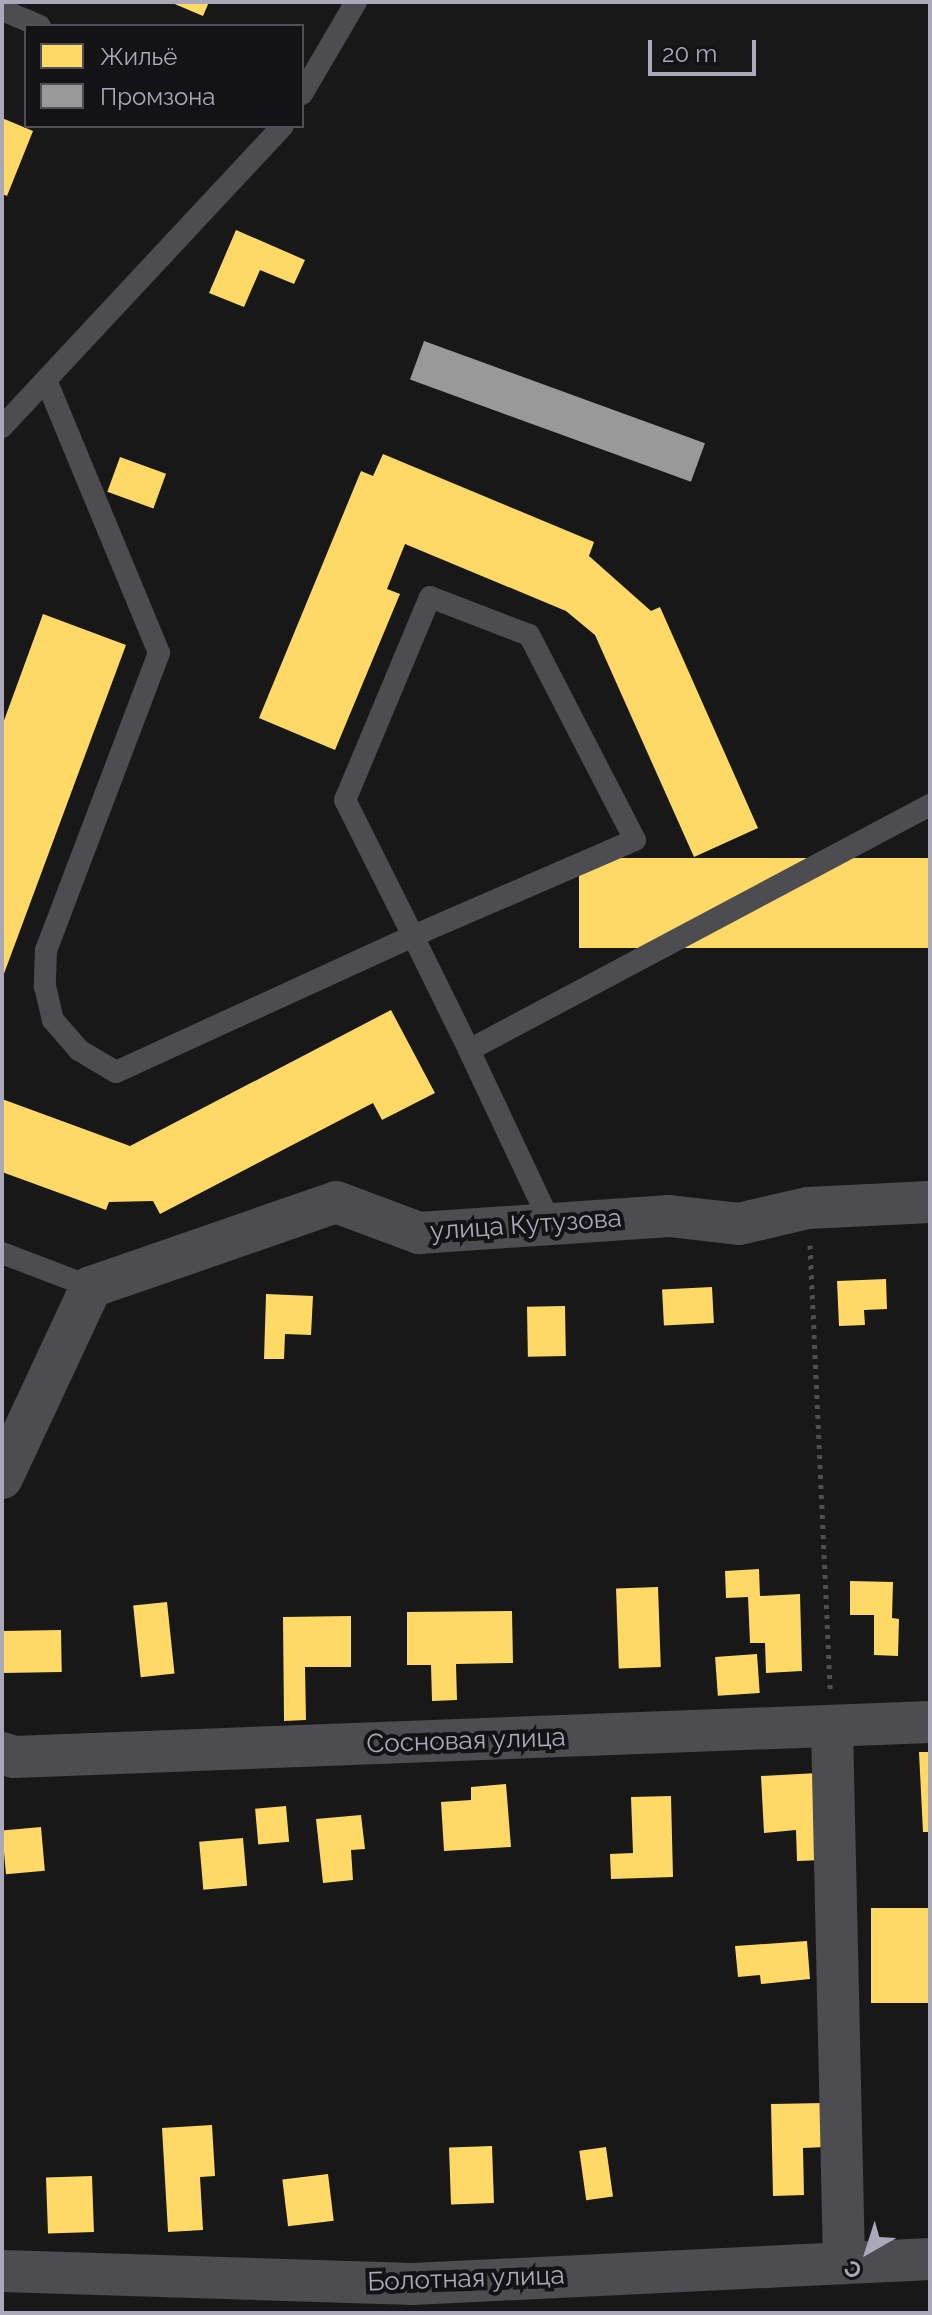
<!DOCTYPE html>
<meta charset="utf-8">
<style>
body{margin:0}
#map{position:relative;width:932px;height:2315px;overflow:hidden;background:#181818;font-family:Raleway,sans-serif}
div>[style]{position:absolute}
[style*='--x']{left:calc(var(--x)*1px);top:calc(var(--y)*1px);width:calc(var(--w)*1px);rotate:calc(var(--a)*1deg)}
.homes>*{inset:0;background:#ffd966;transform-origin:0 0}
.industry>*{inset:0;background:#999;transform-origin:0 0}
.path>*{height:5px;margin-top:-2.5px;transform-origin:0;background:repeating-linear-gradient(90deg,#4e4e53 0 4px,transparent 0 10px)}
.lane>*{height:22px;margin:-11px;padding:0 11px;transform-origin:11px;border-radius:11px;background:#4d4c51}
.street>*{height:42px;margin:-21px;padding:0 21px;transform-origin:21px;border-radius:21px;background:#4d4c51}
span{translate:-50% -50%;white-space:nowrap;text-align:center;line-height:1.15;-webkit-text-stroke:8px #131214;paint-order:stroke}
.street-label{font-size:26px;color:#aba8ba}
.frame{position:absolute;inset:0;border:4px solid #aba8ba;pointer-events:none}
.legend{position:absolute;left:24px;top:24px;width:280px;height:104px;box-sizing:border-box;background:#131214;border:2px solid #504e56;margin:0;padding:10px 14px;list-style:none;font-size:24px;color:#aba8ba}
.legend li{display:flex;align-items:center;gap:16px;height:40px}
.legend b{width:40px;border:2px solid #504e56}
.north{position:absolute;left:828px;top:2211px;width:80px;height:80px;-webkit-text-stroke:6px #131214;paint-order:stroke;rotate:219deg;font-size:22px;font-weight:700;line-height:32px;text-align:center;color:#aba8ba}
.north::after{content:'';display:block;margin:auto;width:28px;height:36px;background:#aba8ba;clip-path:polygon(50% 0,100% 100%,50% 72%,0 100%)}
.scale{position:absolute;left:648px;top:40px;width:108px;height:36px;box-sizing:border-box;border:4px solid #aba8ba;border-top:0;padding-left:10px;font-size:24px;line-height:28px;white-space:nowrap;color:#aba8ba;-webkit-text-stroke:6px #131214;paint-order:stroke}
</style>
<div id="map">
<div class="homes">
<div style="clip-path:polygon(170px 2px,209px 2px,203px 16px)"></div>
<div style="clip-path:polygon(2px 118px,33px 131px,7px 196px,2px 194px)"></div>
<div style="clip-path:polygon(236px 230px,305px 260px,294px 284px,260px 270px,244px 307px,209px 293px)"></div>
<div style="clip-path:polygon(383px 454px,594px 542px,589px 556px,651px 611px,660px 607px,758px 828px,694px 857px,595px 635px,566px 611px,405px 544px,387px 589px,400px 594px,335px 750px,259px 718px,361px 471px,373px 476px)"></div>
<div style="left:120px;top:457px;width:49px;height:37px;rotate:20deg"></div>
<div style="clip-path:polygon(43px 614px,126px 645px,2px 979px,2px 726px)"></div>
<div style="left:930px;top:858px;width:90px;height:351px;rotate:90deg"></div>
<div style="clip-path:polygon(391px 1010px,435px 1093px,382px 1120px,373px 1103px,160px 1214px,153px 1201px,109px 1202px,106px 1210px,2px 1172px,2px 1099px,130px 1146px)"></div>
<div style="clip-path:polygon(886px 1279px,887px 1309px,864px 1310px,865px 1325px,839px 1326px,837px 1281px)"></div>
<div style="left:712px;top:1287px;width:36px;height:50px;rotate:87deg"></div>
<div style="clip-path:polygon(266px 1294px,313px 1296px,311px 1335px,285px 1334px,284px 1359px,264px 1359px)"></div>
<div style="left:565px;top:1306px;width:50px;height:38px;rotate:89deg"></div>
<div style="clip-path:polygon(759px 1569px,760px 1596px,800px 1594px,802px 1671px,766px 1673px,765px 1643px,750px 1643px,748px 1597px,726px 1598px,725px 1571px)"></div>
<div style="clip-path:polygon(850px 1581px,893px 1582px,892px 1618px,899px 1619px,898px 1656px,874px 1655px,874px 1615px,850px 1615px)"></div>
<div style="left:658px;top:1587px;width:80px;height:42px;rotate:88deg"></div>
<div style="left:167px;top:1602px;width:72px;height:34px;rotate:84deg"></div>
<div style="clip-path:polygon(512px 1611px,513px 1663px,456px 1664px,457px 1700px,432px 1701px,431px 1665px,407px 1665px,407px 1612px)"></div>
<div style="clip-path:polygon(351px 1616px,351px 1667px,305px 1667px,306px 1720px,284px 1721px,283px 1617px)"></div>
<div style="left:61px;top:1630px;width:42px;height:59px;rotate:89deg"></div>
<div style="left:757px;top:1654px;width:39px;height:42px;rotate:86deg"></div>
<div style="clip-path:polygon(919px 1752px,930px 1752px,930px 1832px,923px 1832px)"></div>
<div style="clip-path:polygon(818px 1773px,823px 1860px,797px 1861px,796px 1830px,764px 1833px,761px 1776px)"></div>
<div style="clip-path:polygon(506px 1784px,511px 1847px,444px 1851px,441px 1802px,471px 1800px,471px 1787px)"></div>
<div style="clip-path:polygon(671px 1796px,673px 1877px,611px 1879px,610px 1854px,633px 1853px,631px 1797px)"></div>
<div style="left:286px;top:1806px;width:36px;height:31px;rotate:85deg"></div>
<div style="clip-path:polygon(361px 1815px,365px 1849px,351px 1850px,353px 1880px,323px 1883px,316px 1819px)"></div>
<div style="left:41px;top:1827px;width:44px;height:39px;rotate:85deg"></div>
<div style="left:243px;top:1838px;width:48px;height:44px;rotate:85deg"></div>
<div style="left:871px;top:1908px;width:58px;height:95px"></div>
<div style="clip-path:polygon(807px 1941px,810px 1979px,761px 1984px,760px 1975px,738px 1977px,735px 1946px)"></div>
<div style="clip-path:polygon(824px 2103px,825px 2147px,803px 2148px,804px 2195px,773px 2196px,771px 2104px)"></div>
<div style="clip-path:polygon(212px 2125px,215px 2176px,200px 2177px,203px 2230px,168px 2232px,162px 2128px)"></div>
<div style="left:492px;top:2146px;width:57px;height:43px;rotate:88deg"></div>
<div style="left:606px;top:2147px;width:50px;height:27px;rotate:82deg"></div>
<div style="left:328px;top:2174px;width:47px;height:46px;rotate:83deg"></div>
<div style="left:92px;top:2176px;width:56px;height:46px;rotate:88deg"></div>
</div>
<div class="industry">
<div style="left:424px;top:341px;width:299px;height:41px;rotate:20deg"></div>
</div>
<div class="path">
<div style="--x:810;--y:1245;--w:445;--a:87.4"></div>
</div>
<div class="lane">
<div style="--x:2;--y:10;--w:41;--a:22.8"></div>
<div style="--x:302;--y:94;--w:107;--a:-59.6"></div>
<div style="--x:46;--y:380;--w:295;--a:67.5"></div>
<div style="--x:159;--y:653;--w:318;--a:110.8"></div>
<div style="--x:46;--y:950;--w:36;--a:92"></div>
<div style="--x:45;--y:986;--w:35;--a:77"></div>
<div style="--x:53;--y:1020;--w:40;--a:49"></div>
<div style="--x:79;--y:1050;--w:43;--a:30.7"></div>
<div style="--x:116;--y:1072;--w:327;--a:-24.6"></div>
<div style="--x:413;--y:936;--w:242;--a:-23.4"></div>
<div style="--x:635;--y:840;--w:231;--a:-117.3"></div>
<div style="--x:529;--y:635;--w:106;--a:-159"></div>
<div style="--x:430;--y:597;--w:220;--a:112.7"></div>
<div style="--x:345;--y:800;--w:152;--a:63.4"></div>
<div style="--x:413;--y:936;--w:127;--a:63.8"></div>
<div style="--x:469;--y:1050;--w:192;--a:64.8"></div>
<div style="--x:2;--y:427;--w:412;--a:-47"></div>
<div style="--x:469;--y:1050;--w:522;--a:-27.99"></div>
<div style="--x:2;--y:1253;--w:95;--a:20.9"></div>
</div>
<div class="street">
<div style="--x:2;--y:1478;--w:211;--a:-65"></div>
<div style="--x:91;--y:1287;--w:259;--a:-19.1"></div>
<div style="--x:336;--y:1202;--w:89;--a:20.5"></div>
<div style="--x:419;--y:1233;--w:251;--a:-3.9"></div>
<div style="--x:669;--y:1216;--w:70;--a:6.5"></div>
<div style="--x:739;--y:1224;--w:71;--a:-13.1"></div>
<div style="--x:808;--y:1208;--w:122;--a:-2.8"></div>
<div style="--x:832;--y:1728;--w:534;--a:88.71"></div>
<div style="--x:2;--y:1753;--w:13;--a:18"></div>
<div style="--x:14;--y:1757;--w:917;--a:-2.19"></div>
<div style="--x:2;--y:2271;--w:411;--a:1.8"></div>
<div style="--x:413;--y:2284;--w:518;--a:-2.77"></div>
</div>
<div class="street-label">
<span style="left:526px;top:1225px;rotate:-4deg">улица Кутузова</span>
<span style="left:466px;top:1741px;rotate:-2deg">Сосновая улица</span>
<span style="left:466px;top:2279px;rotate:-2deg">Болотная улица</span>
</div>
<div class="frame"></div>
<ul class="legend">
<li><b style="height:22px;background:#ffd966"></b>Жильё</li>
<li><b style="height:22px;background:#999"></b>Промзона</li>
</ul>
<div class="north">С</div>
<div class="scale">20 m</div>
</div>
